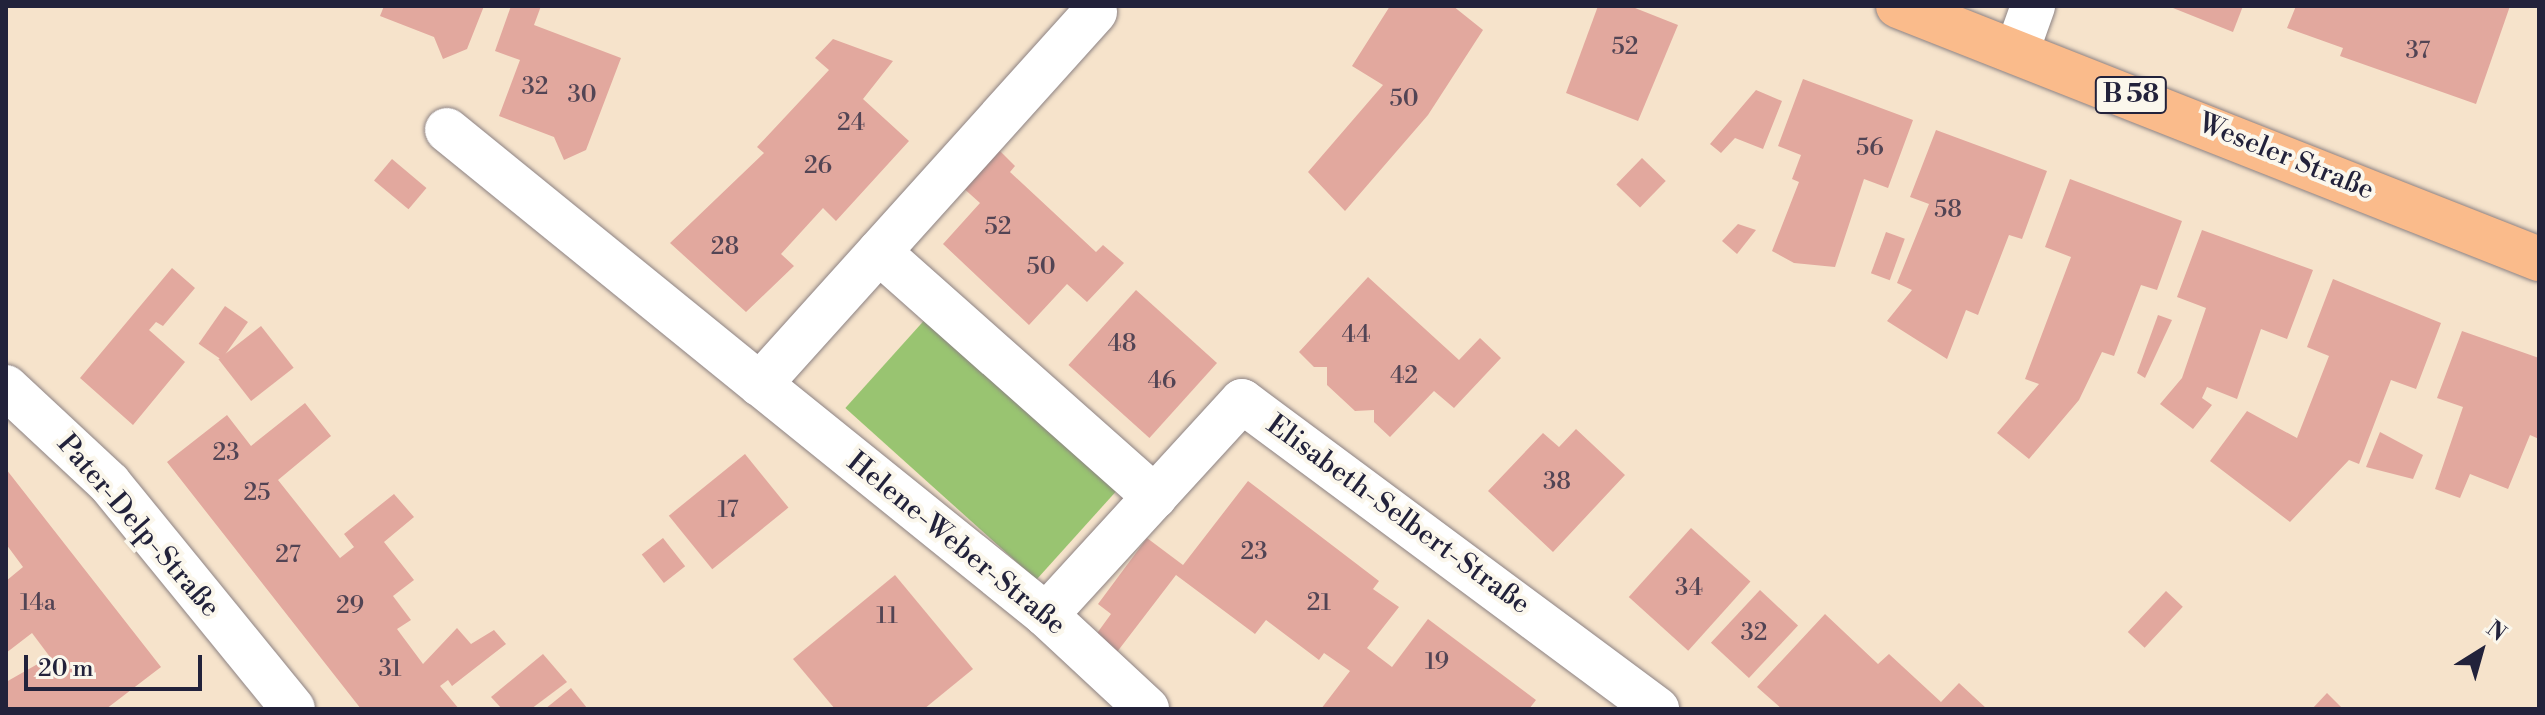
<!DOCTYPE html>
<meta charset="utf-8">
<style>
body{margin:0}
#map{position:relative;width:2545px;height:715px;overflow:hidden;background:#f6e3cb;font-family:"Libre Bodoni",serif}
div>[style]{position:absolute}
[style*='--x']{left:calc(var(--x)*1px);top:calc(var(--y)*1px);width:calc(var(--w)*1px);rotate:calc(var(--a)*1deg)}
.green>*{inset:0;background:#99c471;transform-origin:0 0}
.building>*{inset:0;background:#e2a89e;transform-origin:0 0}
.roads{filter:drop-shadow(0 0 2px #8c8283) drop-shadow(0 0 2px #8c8283)}
.minor>*{height:44px;margin:-22px;padding:0 22px;transform-origin:22px;border-radius:22px;background:#fff}
.major>*{height:44px;margin:-22px;padding:0 22px;transform-origin:22px;border-radius:22px;background:#fabb8b}
span{translate:-50% -50%;white-space:nowrap;text-align:center;line-height:1.15;-webkit-text-stroke:8px #fbf7ec;paint-order:stroke}
.number-label{font-size:24px;color:#524454}
.number-label span{-webkit-text-stroke-width:0}
.shield-label span{padding:2px 6px;background:#fbf7ec;border:2px solid;border-radius:6px;-webkit-text-stroke-width:0}
.shield-label{font-size:26px;color:#22223b;font-weight:700}
.street-label{font-size:28px;color:#22223b}
.frame{position:absolute;inset:0;border:8px solid #22223b;pointer-events:none}
.north{position:absolute;left:2441px;top:611px;width:80px;height:80px;-webkit-text-stroke:6px #fbf7ec;paint-order:stroke;rotate:37deg;font-size:22px;font-weight:700;line-height:32px;text-align:center;color:#22223b}
.north::after{content:'';display:block;margin:auto;width:28px;height:36px;background:#22223b;clip-path:polygon(50% 0,100% 100%,50% 72%,0 100%)}
.scale{position:absolute;left:24px;top:655px;width:178px;height:36px;box-sizing:border-box;border:4px solid #22223b;border-top:0;padding-left:10px;font-size:24px;line-height:28px;white-space:nowrap;color:#22223b;-webkit-text-stroke:6px #fbf7ec;paint-order:stroke}
</style>
<div id="map">
<div class="green">
<div style="left:929px;top:315px;width:257px;height:125px;rotate:42deg"></div>
</div>
<div class="building">
<div style="clip-path:polygon(384px 6px,484px 6px,467px 49px,443px 59px,434px 37px,380px 16px)"></div>
<div style="clip-path:polygon(511px 6px,541px 6px,534px 25px,621px 58px,586px 150px,564px 160px,554px 137px,499px 116px,520px 60px,495px 51px)"></div>
<div style="clip-path:polygon(1390px 6px,1453px 6px,1483px 30px,1428px 115px,1345px 211px,1308px 172px,1383px 85px,1352px 66px)"></div>
<div style="clip-path:polygon(1598px 6px,1630px 6px,1678px 25px,1638px 121px,1566px 93px)"></div>
<div style="clip-path:polygon(2168px 6px,2243px 6px,2233px 32px)"></div>
<div style="clip-path:polygon(2296px 6px,2510px 6px,2476px 104px,2340px 56px,2343px 48px,2287px 28px)"></div>
<div style="clip-path:polygon(833px 39px,893px 61px,863px 99px,909px 141px,836px 221px,823px 208px,781px 254px,794px 266px,746px 312px,670px 243px,764px 153px,757px 147px,829px 70px,815px 58px)"></div>
<div style="clip-path:polygon(1803px 79px,1913px 120px,1888px 188px,1864px 179px,1835px 267px,1794px 263px,1772px 251px,1799px 182px,1792px 179px,1801px 155px,1778px 146px)"></div>
<div style="clip-path:polygon(1756px 90px,1782px 101px,1763px 149px,1735px 138px,1721px 153px,1710px 144px)"></div>
<div style="clip-path:polygon(1936px 130px,2047px 171px,2022px 239px,2009px 235px,1978px 315px,1966px 310px,1947px 359px,1887px 321px,1912px 290px,1897px 283px,1929px 204px,1910px 197px)"></div>
<div style="clip-path:polygon(997px 148px,1015px 166px,1010px 172px,1096px 252px,1103px 245px,1124px 263px,1087px 302px,1067px 284px,1029px 325px,943px 244px,980px 203px,961px 186px)"></div>
<div style="left:1642px;top:158px;width:33px;height:37px;rotate:44deg"></div>
<div style="left:392px;top:159px;width:45px;height:28px;rotate:40deg"></div>
<div style="clip-path:polygon(2070px 179px,2182px 221px,2157px 290px,2141px 285px,2114px 356px,2102px 352px,2079px 400px,2029px 459px,1997px 433px,2039px 384px,2025px 379px,2071px 257px,2045px 247px)"></div>
<div style="clip-path:polygon(1738px 224px,1756px 230px,1737px 254px,1722px 241px)"></div>
<div style="clip-path:polygon(2202px 230px,2313px 270px,2287px 339px,2261px 329px,2237px 399px,2207px 387px,2202px 398px,2212px 405px,2193px 429px,2160px 404px,2182px 378px,2206px 308px,2177px 297px)"></div>
<div style="left:1886px;top:232px;width:20px;height:44px;rotate:20deg"></div>
<div style="clip-path:polygon(172px 268px,195px 288px,163px 326px,156px 322px,149px 330px,185px 362px,133px 425px,80px 378px)"></div>
<div style="clip-path:polygon(1368px 277px,1459px 360px,1480px 338px,1501px 358px,1454px 408px,1434px 391px,1390px 437px,1374px 422px,1374px 410px,1355px 411px,1327px 385px,1327px 367px,1314px 367px,1299px 352px)"></div>
<div style="clip-path:polygon(2333px 279px,2441px 323px,2416px 389px,2391px 380px,2359px 464px,2349px 460px,2290px 522px,2210px 461px,2247px 411px,2297px 438px,2329px 356px,2307px 347px)"></div>
<div style="left:1136px;top:290px;width:109px;height:101px;rotate:42deg"></div>
<div style="left:225px;top:306px;width:28px;height:46px;rotate:35deg"></div>
<div style="clip-path:polygon(2158px 315px,2172px 320px,2145px 378px,2137px 373px)"></div>
<div style="left:261px;top:326px;width:53px;height:54px;rotate:52deg"></div>
<div style="clip-path:polygon(2462px 331px,2539px 358px,2539px 439px,2530px 435px,2508px 489px,2470px 474px,2460px 498px,2435px 489px,2463px 407px,2437px 398px)"></div>
<div style="clip-path:polygon(305px 403px,331px 436px,278px 480px,340px 558px,354px 547px,344px 534px,394px 494px,414px 517px,384px 542px,414px 580px,393px 596px,411px 620px,397px 629px,423px 664px,457px 628px,471px 644px,494px 630px,506px 644px,452px 686px,448px 680px,440px 686px,459px 709px,361px 709px,167px 462px,227px 415px,251px 446px)"></div>
<div style="clip-path:polygon(1576px 429px,1625px 475px,1553px 552px,1488px 491px,1543px 433px,1559px 447px)"></div>
<div style="clip-path:polygon(2380px 432px,2423px 455px,2413px 479px,2366px 467px)"></div>
<div style="left:745px;top:454px;width:69px;height:98px;rotate:51deg"></div>
<div style="clip-path:polygon(6px 469px,161px 667px,106px 709px,6px 709px,6px 682px,50px 657px,32px 633px,6px 653px,6px 581px,23px 567px,6px 544px)"></div>
<div style="clip-path:polygon(1248px 481px,1379px 581px,1373px 589px,1399px 607px,1367px 648px,1392px 667px,1428px 619px,1536px 700px,1529px 709px,1321px 709px,1350px 671px,1324px 653px,1319px 660px,1266px 620px,1255px 634px,1176px 575px,1117px 652px,1095px 636px,1111px 614px,1098px 604px,1147px 538px,1183px 565px)"></div>
<div style="left:1691px;top:528px;width:80px;height:93px;rotate:42deg"></div>
<div style="left:663px;top:538px;width:36px;height:27px;rotate:52deg"></div>
<div style="clip-path:polygon(895px 575px,973px 669px,924px 709px,835px 709px,793px 659px)"></div>
<div style="left:1760px;top:590px;width:52px;height:72px;rotate:43deg"></div>
<div style="left:2166px;top:591px;width:23px;height:56px;rotate:43deg"></div>
<div style="clip-path:polygon(1825px 614px,1878px 664px,1889px 654px,1941px 702px,1959px 683px,1987px 709px,1782px 709px,1757px 687px)"></div>
<div style="clip-path:polygon(543px 654px,567px 682px,531px 709px,502px 709px,491px 697px)"></div>
<div style="clip-path:polygon(571px 688px,587px 708px,545px 709px)"></div>
<div style="clip-path:polygon(2327px 693px,2343px 709px,2312px 709px)"></div>
</div>
<div class="roads">
<div class="minor">
<div style="--x:1095;--y:12;--w:501;--a:132"></div>
<div style="--x:760;--y:384;--w:368;--a:38.9"></div>
<div style="--x:1046;--y:615;--w:138;--a:42.9"></div>
<div style="--x:2017;--y:51;--w:48;--a:-70.4"></div>
<div style="--x:447;--y:130;--w:403;--a:39.1"></div>
<div style="--x:879;--y:252;--w:369;--a:41.6"></div>
<div style="--x:6;--y:387;--w:141;--a:43"></div>
<div style="--x:109;--y:483;--w:291;--a:50.8"></div>
<div style="--x:1046;--y:615;--w:290;--a:-47.5"></div>
<div style="--x:1242;--y:401;--w:517;--a:36.58"></div>
</div>
<div class="major">
<div style="--x:1898;--y:6;--w:689;--a:21.54"></div>
</div>
</div>
<div class="number-label">
<span style="left:1625px;top:48px">52</span>
<span style="left:2418px;top:52px">37</span>
<span style="left:535px;top:88px">32</span>
<span style="left:582px;top:96px">30</span>
<span style="left:1404px;top:100px">50</span>
<span style="left:851px;top:124px">24</span>
<span style="left:1870px;top:149px">56</span>
<span style="left:818px;top:167px">26</span>
<span style="left:1948px;top:211px">58</span>
<span style="left:998px;top:228px">52</span>
<span style="left:725px;top:248px">28</span>
<span style="left:1041px;top:268px">50</span>
<span style="left:1356px;top:336px">44</span>
<span style="left:1122px;top:345px">48</span>
<span style="left:1404px;top:377px">42</span>
<span style="left:1162px;top:382px">46</span>
<span style="left:226px;top:454px">23</span>
<span style="left:1557px;top:483px">38</span>
<span style="left:257px;top:494px">25</span>
<span style="left:728px;top:511px">17</span>
<span style="left:1254px;top:553px">23</span>
<span style="left:288px;top:556px">27</span>
<span style="left:1689px;top:589px">34</span>
<span style="left:38px;top:604px">14a</span>
<span style="left:1319px;top:604px">21</span>
<span style="left:350px;top:607px">29</span>
<span style="left:887px;top:617px">11</span>
<span style="left:1754px;top:634px">32</span>
<span style="left:1437px;top:663px">19</span>
<span style="left:390px;top:670px">31</span>
</div>
<div class="shield-label">
<span style="left:2131px;top:95px">B 58</span>
</div>
<div class="street-label">
<span style="left:2286px;top:157px;rotate:22deg">Weseler Straße</span>
<span style="left:1398px;top:515px;rotate:36deg">Elisabeth-Selbert-Straße</span>
<span style="left:138px;top:526px;rotate:49deg">Pater-Delp-Straße</span>
<span style="left:956px;top:544px;rotate:39deg">Helene-Weber-Straße</span>
</div>
<div class="frame"></div>
<div class="north">N</div>
<div class="scale">20 m</div>
</div>
